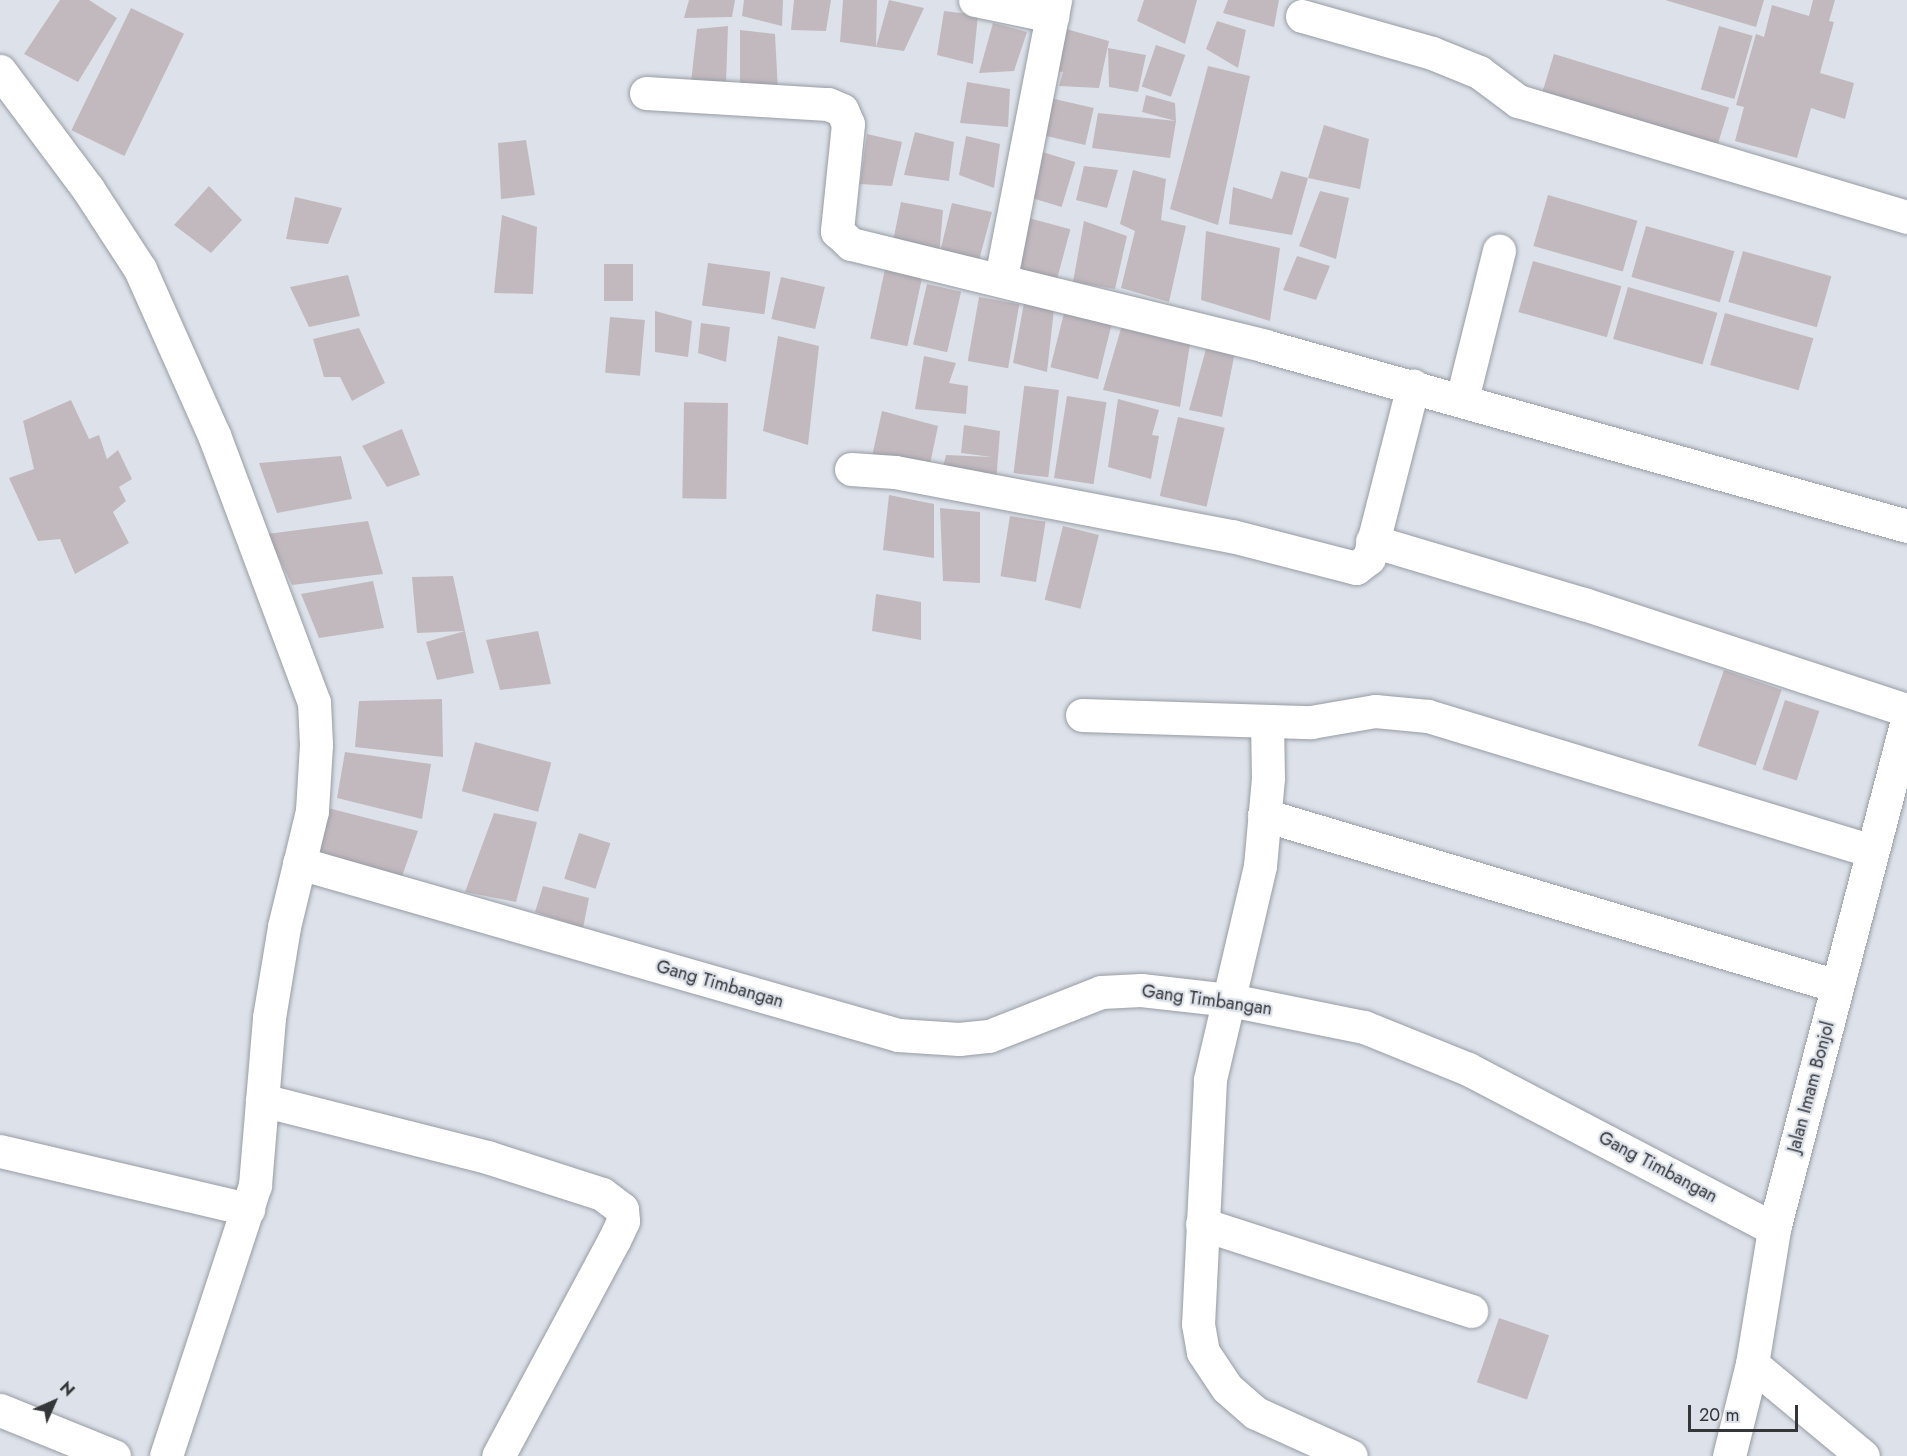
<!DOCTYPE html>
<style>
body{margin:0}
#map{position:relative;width:1907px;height:1456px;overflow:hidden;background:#dde2ea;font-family:Jost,sans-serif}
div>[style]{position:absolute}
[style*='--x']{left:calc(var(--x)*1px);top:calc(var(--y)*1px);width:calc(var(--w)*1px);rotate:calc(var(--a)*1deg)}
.building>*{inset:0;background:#c2b9be;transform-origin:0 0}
.roads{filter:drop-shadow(0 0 2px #989ca4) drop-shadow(0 0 2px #989ca4)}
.minor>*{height:33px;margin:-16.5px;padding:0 16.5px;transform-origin:16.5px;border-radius:16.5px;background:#fff}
.highway>*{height:33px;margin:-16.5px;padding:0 16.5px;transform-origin:16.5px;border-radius:16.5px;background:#fff}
span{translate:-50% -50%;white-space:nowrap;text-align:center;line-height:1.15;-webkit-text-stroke:4.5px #dde2ea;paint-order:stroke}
.street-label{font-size:18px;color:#343639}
.north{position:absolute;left:24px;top:1372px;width:60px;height:60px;-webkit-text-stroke:4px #dde2ea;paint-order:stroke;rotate:45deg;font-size:16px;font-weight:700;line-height:24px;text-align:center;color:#343639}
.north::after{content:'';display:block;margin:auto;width:21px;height:27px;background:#343639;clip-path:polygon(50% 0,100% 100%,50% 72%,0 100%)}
.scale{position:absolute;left:1688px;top:1405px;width:110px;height:27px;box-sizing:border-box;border:3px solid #343639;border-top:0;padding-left:8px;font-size:18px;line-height:21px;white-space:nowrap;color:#343639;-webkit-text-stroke:4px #dde2ea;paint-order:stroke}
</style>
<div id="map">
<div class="building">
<div style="clip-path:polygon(60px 0,89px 0,117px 18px,78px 82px,24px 54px)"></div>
<div style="clip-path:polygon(689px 0,735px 0,732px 17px,684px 18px)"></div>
<div style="clip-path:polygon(744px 0,783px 0,782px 26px,742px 16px)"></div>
<div style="clip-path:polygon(794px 0,831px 0,826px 31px,791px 30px)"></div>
<div style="clip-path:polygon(843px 0,877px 0,876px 47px,889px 0,924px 8px,904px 51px,840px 42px)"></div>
<div style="clip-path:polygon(1144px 0,1197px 0,1185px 44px,1137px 21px)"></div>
<div style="clip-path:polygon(1228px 0,1279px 0,1274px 27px,1223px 13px)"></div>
<div style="clip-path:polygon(1665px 0,1764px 0,1756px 27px)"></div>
<div style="clip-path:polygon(1813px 0,1835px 0,1829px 21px,1834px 22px,1820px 73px,1854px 83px,1845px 119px,1811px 108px,1797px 158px,1735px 141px,1744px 107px,1736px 105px,1756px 34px,1764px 37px,1772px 5px,1809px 16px)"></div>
<div style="left:131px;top:8px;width:59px;height:136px;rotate:26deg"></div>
<div style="clip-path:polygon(944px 11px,978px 15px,973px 64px,937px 55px)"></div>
<div style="clip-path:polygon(1217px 21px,1246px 30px,1238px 68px,1206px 49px)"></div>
<div style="clip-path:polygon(993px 23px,1027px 32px,1014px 71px,979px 73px)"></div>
<div style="clip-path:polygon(728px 26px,726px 83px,691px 82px,697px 29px)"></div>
<div style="left:1719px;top:26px;width:35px;height:66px;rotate:16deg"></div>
<div style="clip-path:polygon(1059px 27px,1109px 41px,1099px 88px,1059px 86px,1063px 72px,1053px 71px)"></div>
<div style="clip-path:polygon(740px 30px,775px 34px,778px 91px,740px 92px)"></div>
<div style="left:1156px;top:45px;width:31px;height:44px;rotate:19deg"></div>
<div style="clip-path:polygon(1108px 48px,1146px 55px,1138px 92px,1109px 87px)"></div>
<div style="left:1554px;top:54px;width:183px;height:48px;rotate:17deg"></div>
<div style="clip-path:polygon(1208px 66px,1250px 76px,1218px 225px,1170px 209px)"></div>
<div style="clip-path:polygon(967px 82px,1010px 89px,1008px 127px,960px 123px)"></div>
<div style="clip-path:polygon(1146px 95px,1175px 103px,1176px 121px,1170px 158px,1092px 148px,1098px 113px,1176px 121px,1142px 112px)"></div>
<div style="left:1046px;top:97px;width:49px;height:38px;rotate:13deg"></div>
<div style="clip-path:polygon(1324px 125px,1369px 139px,1360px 189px,1308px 178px)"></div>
<div style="clip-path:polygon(915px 132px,954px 142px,949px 181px,904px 175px)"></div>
<div style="clip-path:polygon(867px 134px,902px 142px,892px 186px,860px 184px)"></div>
<div style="clip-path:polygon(966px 136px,1000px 144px,994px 188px,959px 175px)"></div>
<div style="clip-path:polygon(526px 140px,535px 195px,501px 199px,498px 143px)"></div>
<div style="left:1039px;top:151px;width:38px;height:47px;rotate:17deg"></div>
<div style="clip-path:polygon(1084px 166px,1118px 170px,1107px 208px,1076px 200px)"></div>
<div style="clip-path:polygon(1133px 170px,1166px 179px,1161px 220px,1186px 226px,1169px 302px,1121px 288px,1135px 231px,1120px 224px)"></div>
<div style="clip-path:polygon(1281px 171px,1308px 178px,1292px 235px,1229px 224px,1233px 187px,1272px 199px)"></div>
<div style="clip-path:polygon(209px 186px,242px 220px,211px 253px,174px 225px)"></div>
<div style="clip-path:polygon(1320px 191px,1349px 198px,1336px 259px,1299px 246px)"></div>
<div style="left:1548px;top:195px;width:93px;height:53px;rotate:16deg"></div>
<div style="clip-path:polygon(295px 197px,342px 208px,328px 244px,286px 239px)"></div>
<div style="clip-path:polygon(901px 202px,943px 210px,939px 256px,952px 203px,992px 212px,978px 264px,939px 256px,893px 241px)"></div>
<div style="clip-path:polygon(502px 215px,537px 227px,533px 294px,494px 293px)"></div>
<div style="left:1025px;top:217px;width:47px;height:58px;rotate:15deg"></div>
<div style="clip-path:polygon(1084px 221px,1127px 236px,1115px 289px,1073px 282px)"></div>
<div style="left:1646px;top:226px;width:92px;height:53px;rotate:16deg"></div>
<div style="clip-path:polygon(1206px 231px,1280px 248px,1270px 321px,1201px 300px)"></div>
<div style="left:1743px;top:251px;width:92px;height:53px;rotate:16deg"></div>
<div style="clip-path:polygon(1297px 256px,1330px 266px,1316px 300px,1283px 290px)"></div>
<div style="left:1533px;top:261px;width:92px;height:53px;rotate:16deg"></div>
<div style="left:708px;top:263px;width:63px;height:43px;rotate:8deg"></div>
<div style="left:604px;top:264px;width:29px;height:37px"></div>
<div style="left:885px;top:269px;width:38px;height:71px;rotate:12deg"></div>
<div style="clip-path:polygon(348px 275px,360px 316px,309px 327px,290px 287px)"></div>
<div style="left:781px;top:277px;width:45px;height:43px;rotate:13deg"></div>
<div style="left:927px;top:284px;width:35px;height:62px;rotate:13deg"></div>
<div style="left:1628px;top:287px;width:93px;height:54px;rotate:16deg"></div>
<div style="left:979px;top:297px;width:41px;height:65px;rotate:10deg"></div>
<div style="clip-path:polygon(1024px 303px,1054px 309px,1047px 372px,1013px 363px)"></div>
<div style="clip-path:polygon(655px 311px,692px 321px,688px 357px,655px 352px)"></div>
<div style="left:1064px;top:313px;width:49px;height:56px;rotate:14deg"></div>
<div style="left:1725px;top:313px;width:92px;height:54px;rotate:16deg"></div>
<div style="left:610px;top:317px;width:35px;height:56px;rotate:5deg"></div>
<div style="clip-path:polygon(701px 323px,730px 327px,726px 362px,698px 353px)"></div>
<div style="clip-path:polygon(1122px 325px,1190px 344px,1180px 407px,1103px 390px)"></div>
<div style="clip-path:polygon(359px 328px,385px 383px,352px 401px,340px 377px,324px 377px,313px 339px)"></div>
<div style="clip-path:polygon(778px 336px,819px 346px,808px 445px,763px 431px)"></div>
<div style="clip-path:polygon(1208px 342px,1235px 352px,1222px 417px,1189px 410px)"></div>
<div style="clip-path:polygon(924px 356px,956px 363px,949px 383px,968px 386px,966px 414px,915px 409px)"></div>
<div style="left:1059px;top:390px;width:88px;height:35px;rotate:97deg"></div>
<div style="left:1067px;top:396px;width:40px;height:83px;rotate:9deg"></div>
<div style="clip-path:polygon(1118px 399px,1159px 410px,1152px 435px,1159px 436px,1151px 479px,1108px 467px)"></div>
<div style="clip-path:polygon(71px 400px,89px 439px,99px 435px,107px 459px,118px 450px,132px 479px,119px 487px,126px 501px,113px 512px,129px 543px,75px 574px,60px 539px,38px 541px,9px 478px,34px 469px,23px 421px)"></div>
<div style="left:728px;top:403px;width:96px;height:44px;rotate:91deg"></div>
<div style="clip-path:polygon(882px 411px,938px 426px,929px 469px,871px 461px)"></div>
<div style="left:1178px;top:417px;width:48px;height:81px;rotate:13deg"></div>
<div style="clip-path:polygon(964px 425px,1000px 431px,996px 483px,941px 475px,946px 455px,992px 457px,961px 453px)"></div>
<div style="clip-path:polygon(402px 429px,420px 475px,387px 487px,362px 446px)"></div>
<div style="clip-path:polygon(341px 456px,352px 499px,277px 513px,259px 463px)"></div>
<div style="clip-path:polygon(889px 495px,934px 504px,934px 558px,883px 550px)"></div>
<div style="clip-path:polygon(940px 508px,980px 512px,980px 583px,943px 581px)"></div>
<div style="left:1010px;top:516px;width:36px;height:61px;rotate:9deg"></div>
<div style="clip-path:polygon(368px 521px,383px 574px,292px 585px,267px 534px)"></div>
<div style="left:1063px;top:526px;width:37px;height:76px;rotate:14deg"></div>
<div style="clip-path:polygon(453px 576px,465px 631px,417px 633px,412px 577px)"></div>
<div style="clip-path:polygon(373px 581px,384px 628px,319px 638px,301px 594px)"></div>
<div style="clip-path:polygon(876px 594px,921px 602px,921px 640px,872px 631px)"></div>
<div style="clip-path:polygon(465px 631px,474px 673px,437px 680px,426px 642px)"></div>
<div style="clip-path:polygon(538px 631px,551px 684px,500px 690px,486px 640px)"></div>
<div style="left:1724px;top:670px;width:61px;height:80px;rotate:19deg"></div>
<div style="clip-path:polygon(442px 699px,443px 757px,355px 747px,359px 701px)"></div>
<div style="left:1785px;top:700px;width:36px;height:73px;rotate:18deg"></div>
<div style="left:475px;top:742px;width:79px;height:51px;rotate:15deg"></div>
<div style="clip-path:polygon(345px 752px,431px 764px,422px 819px,337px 798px)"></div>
<div style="clip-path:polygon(328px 808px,418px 831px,400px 882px,307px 857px,313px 830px,325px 832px)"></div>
<div style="clip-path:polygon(494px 813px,537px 822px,516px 902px,465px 892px)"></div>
<div style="left:579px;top:833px;width:33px;height:48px;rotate:18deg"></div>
<div style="clip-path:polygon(543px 886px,589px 898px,583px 928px,535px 912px)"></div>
<div style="left:1499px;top:1318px;width:53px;height:68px;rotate:19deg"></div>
</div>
<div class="roads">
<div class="minor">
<div style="--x:975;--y:0;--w:79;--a:11.7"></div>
<div style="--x:1302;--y:16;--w:135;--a:15.9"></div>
<div style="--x:1432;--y:53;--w:51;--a:22"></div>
<div style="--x:1479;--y:72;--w:49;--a:36.6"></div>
<div style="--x:1518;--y:101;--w:406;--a:16.6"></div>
<div style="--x:0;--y:71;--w:147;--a:53.3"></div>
<div style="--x:88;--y:189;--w:95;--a:57"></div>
<div style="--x:140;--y:269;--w:182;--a:66"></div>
<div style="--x:214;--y:435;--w:285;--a:69.5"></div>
<div style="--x:314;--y:702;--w:43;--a:87.3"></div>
<div style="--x:316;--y:745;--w:66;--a:93.5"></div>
<div style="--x:312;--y:811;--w:119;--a:103.6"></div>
<div style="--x:284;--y:927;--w:92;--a:99.4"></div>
<div style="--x:269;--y:1018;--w:168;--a:94.8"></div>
<div style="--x:255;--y:1185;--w:285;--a:108.2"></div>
<div style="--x:646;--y:93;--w:182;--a:3.5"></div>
<div style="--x:828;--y:104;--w:15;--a:23"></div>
<div style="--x:842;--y:110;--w:15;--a:67"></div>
<div style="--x:848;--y:124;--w:108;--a:95.9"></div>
<div style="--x:837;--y:231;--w:19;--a:43"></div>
<div style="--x:851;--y:244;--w:426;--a:13.8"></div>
<div style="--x:1265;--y:346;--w:667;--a:15.66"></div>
<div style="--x:1001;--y:278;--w:283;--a:-79"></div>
<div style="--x:1462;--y:399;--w:153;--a:-76"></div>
<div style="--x:851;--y:469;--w:44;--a:3.9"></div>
<div style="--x:895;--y:472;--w:343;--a:10.8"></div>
<div style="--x:1232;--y:536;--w:128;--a:14.5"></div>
<div style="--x:1356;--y:568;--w:16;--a:-38"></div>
<div style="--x:1369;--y:558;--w:178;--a:-75.7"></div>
<div style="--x:1372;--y:541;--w:221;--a:16.6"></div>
<div style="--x:1584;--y:604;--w:340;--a:18.2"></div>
<div style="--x:1082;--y:715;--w:229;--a:1.8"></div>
<div style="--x:1311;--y:722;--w:65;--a:-9.8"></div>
<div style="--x:1375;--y:711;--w:53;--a:5.4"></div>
<div style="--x:1428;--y:716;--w:464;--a:16.9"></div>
<div style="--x:1267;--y:721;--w:57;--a:89"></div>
<div style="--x:1268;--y:778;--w:88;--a:95.2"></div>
<div style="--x:1260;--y:866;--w:220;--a:103.2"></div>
<div style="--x:1210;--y:1080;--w:244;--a:92.8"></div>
<div style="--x:1198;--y:1324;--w:28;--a:80"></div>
<div style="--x:1203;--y:1352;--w:43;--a:56.3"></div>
<div style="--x:1227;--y:1388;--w:38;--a:41"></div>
<div style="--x:1256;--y:1413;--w:104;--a:24.4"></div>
<div style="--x:1264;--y:815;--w:598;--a:16.62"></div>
<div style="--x:299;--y:863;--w:623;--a:16.02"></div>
<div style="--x:898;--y:1035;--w:61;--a:3.8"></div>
<div style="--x:959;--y:1039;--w:30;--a:-6"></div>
<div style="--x:989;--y:1036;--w:120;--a:-21.4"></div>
<div style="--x:1101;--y:992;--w:40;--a:-2.9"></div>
<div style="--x:1141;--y:990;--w:90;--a:6.4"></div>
<div style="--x:1230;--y:1000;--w:137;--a:11.4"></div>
<div style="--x:1364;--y:1027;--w:112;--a:22"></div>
<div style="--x:1468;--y:1069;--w:345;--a:27.6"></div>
<div style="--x:262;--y:1100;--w:232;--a:14.2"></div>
<div style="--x:487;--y:1157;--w:121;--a:17.8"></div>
<div style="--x:602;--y:1194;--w:25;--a:37"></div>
<div style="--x:622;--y:1209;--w:12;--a:85"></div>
<div style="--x:623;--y:1221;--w:21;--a:115"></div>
<div style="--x:614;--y:1240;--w:245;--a:118.2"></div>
<div style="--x:0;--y:1151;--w:255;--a:13.2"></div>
<div style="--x:1202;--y:1224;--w:283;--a:17.9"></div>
<div style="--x:1752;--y:1364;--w:144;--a:39.7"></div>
<div style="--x:0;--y:1410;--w:123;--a:22"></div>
</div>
<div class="highway">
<div style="--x:1729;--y:1456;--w:95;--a:-76"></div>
<div style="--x:1752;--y:1364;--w:137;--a:-80.7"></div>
<div style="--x:1774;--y:1229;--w:526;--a:-75.36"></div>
</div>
</div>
<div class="street-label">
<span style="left:720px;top:984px;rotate:16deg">Gang Timbangan</span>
<span style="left:1207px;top:1000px;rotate:8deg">Gang Timbangan</span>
<span style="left:1811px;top:1087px;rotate:-75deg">Jalan Imam Bonjol</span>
<span style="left:1658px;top:1167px;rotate:28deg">Gang Timbangan</span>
</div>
<div class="north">N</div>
<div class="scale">20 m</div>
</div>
